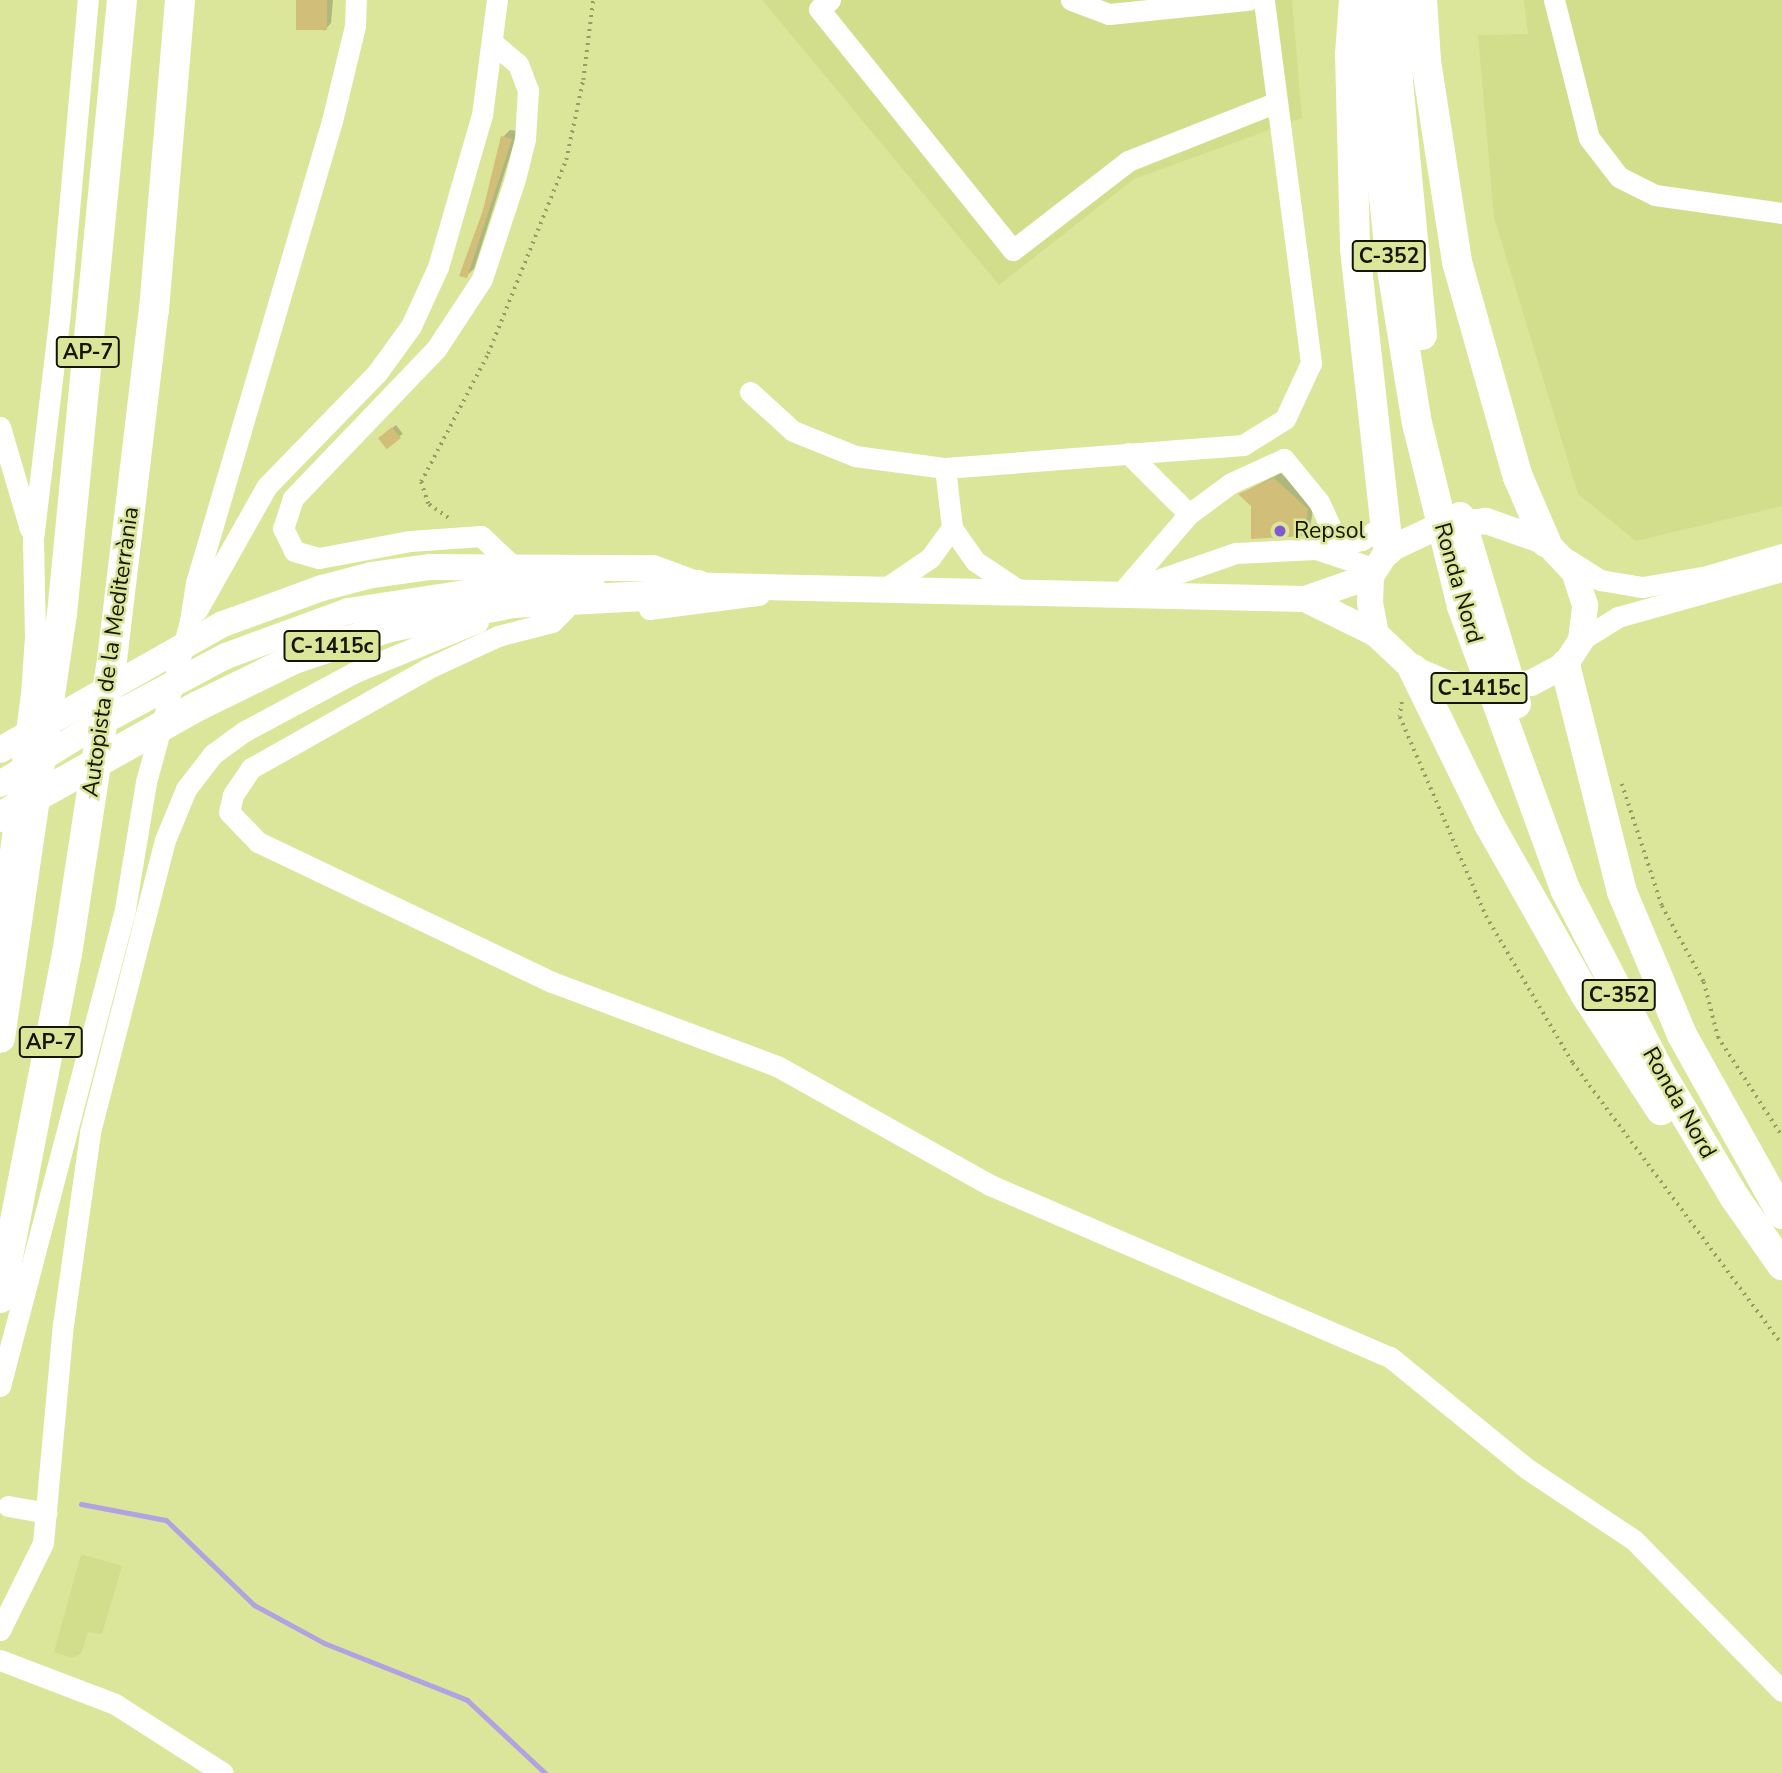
<!DOCTYPE html>
<meta charset="utf-8">
<style>
body{margin:0}
#map{position:relative;width:1782px;height:1773px;overflow:hidden;background:#dbe69b;font-family:"Nunito Sans",sans-serif}
div>[style]{position:absolute}
[style*='--x']{left:calc(var(--x)*1px);top:calc(var(--y)*1px);width:calc(var(--w)*1px);rotate:calc(var(--a)*1deg)}
.built>*{inset:0;background:#d2de8b}
.shadow>*{inset:0;background:#0003;transform-origin:0 0}
.stream>*{height:5px;margin:-2.5px;padding:0 2.5px;transform-origin:2.5px;border-radius:2.5px;background:#b1a2e2}
.building>*{inset:0;background:#d1be78;transform-origin:0 0}
.path>*{height:3.5px;margin-top:-1.75px;transform-origin:0;background:repeating-linear-gradient(90deg,#949d64 0 2px,transparent 0 7px)}
.minor>*{height:21px;margin:-10.5px;padding:0 10.5px;transform-origin:10.5px;border-radius:10.5px;background:#fff}
.major>*{height:26px;margin:-13px;padding:0 13px;transform-origin:13px;border-radius:13px;background:#fff}
.highway>*{height:30px;margin:-15px;padding:0 15px;transform-origin:15px;border-radius:15px;background:#fff}
.dots>*{width:19px;height:19px;translate:-50% -50%;box-sizing:border-box;border:4px solid #dbe69b;border-radius:50%}
span{translate:-50% -50%;white-space:nowrap;text-align:center;line-height:1.15;-webkit-text-stroke:5px #dbe69b;paint-order:stroke}
.shield-label span{padding:2px 5px;background:#dbe69b;border:2px solid;border-radius:5px;-webkit-text-stroke-width:0}
.shield-label{font-size:21px;color:#141700;font-weight:700}
.poi-label{font-size:23px;color:#141700}
.left{translate:0 -50%;text-align:left}
.street-label{font-size:23px;color:#141700}
</style>
<div id="map">
<div class="built">
<div style="clip-path:polygon(762px 0,1292px 0,1302px 118px,1134px 179px,999px 285px)"></div>
<div style="clip-path:polygon(1524px 0,1782px 0,1782px 506px,1636px 541px,1578px 494px,1494px 217px,1478px 35px,1528px 34px)"></div>
<div style="clip-path:polygon(81px 1554px,122px 1566px,102px 1634px,88px 1632px,81px 1654px,72px 1658px,54px 1652px)"></div>
</div>
<div class="shadow">
<div style="clip-path:polygon(298px 0,333px 0,331px 23px,324px 31px)"></div>
<div style="clip-path:polygon(510px 130px,518px 131px,474px 269px,466px 276px,503px 137px)"></div>
<div style="left:396px;top:425px;width:11px;height:21px;rotate:52deg"></div>
<div style="clip-path:polygon(1281px 473px,1314px 504px,1310px 528px,1303px 535px,1240px 494px)"></div>
</div>
<div class="stream">
<div style="--x:81;--y:1504;--w:86;--a:10.7"></div>
<div style="--x:166;--y:1520;--w:122;--a:44"></div>
<div style="--x:254;--y:1605;--w:80;--a:28.5"></div>
<div style="--x:324;--y:1643;--w:154;--a:21.7"></div>
<div style="--x:467;--y:1700;--w:107;--a:43.1"></div>
</div>
<div class="building">
<div style="left:296px;top:0;width:31px;height:30px"></div>
<div style="clip-path:polygon(501px 136px,512px 139px,467px 278px,459px 276px,483px 210px)"></div>
<div style="left:392px;top:427px;width:14px;height:18px;rotate:51deg"></div>
<div style="clip-path:polygon(1274px 478px,1308px 509px,1304px 536px,1251px 539px,1251px 506px,1238px 494px)"></div>
</div>
<div class="path">
<div style="--x:448;--y:518;--w:24;--a:-145"></div>
<div style="--x:428;--y:504;--w:23;--a:-108"></div>
<div style="--x:421;--y:482;--w:144;--a:-62.4"></div>
<div style="--x:488;--y:354;--w:209;--a:-68.1"></div>
<div style="--x:566;--y:160;--w:82;--a:-78"></div>
<div style="--x:583;--y:80;--w:81;--a:-82.9"></div>
<div style="--x:1402;--y:702;--w:15;--a:98"></div>
<div style="--x:1400;--y:717;--w:217;--a:66.6"></div>
<div style="--x:1486;--y:916;--w:171;--a:59.4"></div>
<div style="--x:1573;--y:1063;--w:350;--a:53.4"></div>
<div style="--x:1622;--y:784;--w:128;--a:71.8"></div>
<div style="--x:1662;--y:906;--w:87;--a:61.1"></div>
<div style="--x:1704;--y:982;--w:57;--a:75.7"></div>
<div style="--x:1718;--y:1037;--w:118;--a:57.1"></div>
</div>
<div class="minor">
<div style="--x:830;--y:0;--w:14;--a:141"></div>
<div style="--x:819;--y:9;--w:309;--a:51.2"></div>
<div style="--x:1013;--y:250;--w:145;--a:-37.7"></div>
<div style="--x:1128;--y:161;--w:160;--a:-21.6"></div>
<div style="--x:1071;--y:0;--w:40;--a:20.2"></div>
<div style="--x:1109;--y:14;--w:140;--a:-5.8"></div>
<div style="--x:1554;--y:0;--w:142;--a:75.8"></div>
<div style="--x:1589;--y:138;--w:49;--a:52.4"></div>
<div style="--x:1619;--y:177;--w:40;--a:26.6"></div>
<div style="--x:1655;--y:195;--w:128;--a:8.1"></div>
<div style="--x:494;--y:44;--w:31;--a:40"></div>
<div style="--x:518;--y:64;--w:28;--a:69"></div>
<div style="--x:528;--y:90;--w:49;--a:93.5"></div>
<div style="--x:525;--y:139;--w:41;--a:104"></div>
<div style="--x:515;--y:179;--w:105;--a:108.3"></div>
<div style="--x:482;--y:279;--w:84;--a:123.3"></div>
<div style="--x:436;--y:349;--w:207;--a:133.8"></div>
<div style="--x:293;--y:498;--w:32;--a:108"></div>
<div style="--x:283;--y:528;--w:25;--a:64"></div>
<div style="--x:294;--y:551;--w:26;--a:16"></div>
<div style="--x:319;--y:558;--w:93;--a:-10.6"></div>
<div style="--x:410;--y:541;--w:71;--a:-4"></div>
<div style="--x:481;--y:536;--w:47;--a:43.3"></div>
<div style="--x:750;--y:392;--w:58;--a:42.2"></div>
<div style="--x:793;--y:431;--w:67;--a:22"></div>
<div style="--x:855;--y:456;--w:91;--a:7.6"></div>
<div style="--x:945;--y:468;--w:299;--a:-4.4"></div>
<div style="--x:1243;--y:445;--w:49;--a:-31.8"></div>
<div style="--x:1285;--y:419;--w:62;--a:-65.1"></div>
<div style="--x:1311;--y:363;--w:366;--a:-97.4"></div>
<div style="--x:0;--y:427;--w:106;--a:73.6"></div>
<div style="--x:1128;--y:453;--w:86;--a:45"></div>
<div style="--x:945;--y:468;--w:60;--a:83.3"></div>
<div style="--x:952;--y:528;--w:40;--a:55.1"></div>
<div style="--x:975;--y:561;--w:54;--a:33.7"></div>
<div style="--x:1316;--y:549;--w:63;--a:18.4"></div>
<div style="--x:1564;--y:557;--w:43;--a:32.6"></div>
<div style="--x:1600;--y:580;--w:43;--a:9.5"></div>
<div style="--x:1642;--y:587;--w:62;--a:-9.3"></div>
<div style="--x:1703;--y:577;--w:82;--a:-16.2"></div>
<div style="--x:886;--y:588;--w:53;--a:-34.3"></div>
<div style="--x:930;--y:558;--w:37;--a:-54"></div>
<div style="--x:1126;--y:591;--w:116;--a:-19.1"></div>
<div style="--x:1236;--y:553;--w:80;--a:-2.9"></div>
<div style="--x:1316;--y:549;--w:47;--a:-11.1"></div>
<div style="--x:1362;--y:540;--w:24;--a:-35"></div>
<div style="--x:1121;--y:593;--w:104;--a:-49.3"></div>
<div style="--x:1189;--y:514;--w:52;--a:-36.4"></div>
<div style="--x:1231;--y:483;--w:58;--a:-24.4"></div>
<div style="--x:1284;--y:459;--w:55;--a:50.9"></div>
<div style="--x:1319;--y:502;--w:45;--a:65.1"></div>
<div style="--x:565;--y:609;--w:18;--a:135"></div>
<div style="--x:552;--y:622;--w:56;--a:165.5"></div>
<div style="--x:498;--y:636;--w:78;--a:155.1"></div>
<div style="--x:427;--y:669;--w:202;--a:150.6"></div>
<div style="--x:251;--y:768;--w:32;--a:124"></div>
<div style="--x:233;--y:795;--w:17;--a:103"></div>
<div style="--x:229;--y:812;--w:42;--a:46"></div>
<div style="--x:258;--y:842;--w:326;--a:25.5"></div>
<div style="--x:552;--y:982;--w:240;--a:20.5"></div>
<div style="--x:777;--y:1066;--w:244;--a:29.2"></div>
<div style="--x:990;--y:1185;--w:435;--a:23.3"></div>
<div style="--x:1390;--y:1357;--w:176;--a:39.2"></div>
<div style="--x:1526;--y:1468;--w:130;--a:33.7"></div>
<div style="--x:1634;--y:1540;--w:211;--a:45.6"></div>
<div style="--x:649;--y:609;--w:111;--a:-7.3"></div>
<div style="--x:197;--y:610;--w:142;--a:-60.6"></div>
<div style="--x:267;--y:486;--w:158;--a:-45.8"></div>
<div style="--x:377;--y:373;--w:58;--a:-54.1"></div>
<div style="--x:411;--y:326;--w:65;--a:-65.4"></div>
<div style="--x:438;--y:267;--w:158;--a:-73.9"></div>
<div style="--x:482;--y:115;--w:116;--a:-82.6"></div>
<div style="--x:1581;--y:640;--w:44;--a:-31.9"></div>
<div style="--x:1618;--y:617;--w:170;--a:-15.7"></div>
<div style="--x:0;--y:926;--w:233;--a:-82.4"></div>
<div style="--x:31;--y:695;--w:59;--a:-86.1"></div>
<div style="--x:35;--y:636;--w:97;--a:-91.2"></div>
<div style="--x:33;--y:539;--w:230;--a:-83.2"></div>
<div style="--x:60;--y:311;--w:312;--a:-84.9"></div>
<div style="--x:0;--y:1386;--w:487;--a:-75.3"></div>
<div style="--x:124;--y:915;--w:135;--a:-80.6"></div>
<div style="--x:146;--y:782;--w:167;--a:-74.7"></div>
<div style="--x:190;--y:621;--w:38;--a:-81"></div>
<div style="--x:196;--y:583;--w:482;--a:-73.6"></div>
<div style="--x:332;--y:121;--w:98;--a:-76.4"></div>
<div style="--x:355;--y:26;--w:26;--a:-88"></div>
<div style="--x:8;--y:1506;--w:39;--a:10"></div>
<div style="--x:0;--y:1630;--w:97;--a:-63.7"></div>
<div style="--x:43;--y:1543;--w:219;--a:-84.8"></div>
<div style="--x:63;--y:1325;--w:195;--a:-82"></div>
<div style="--x:90;--y:1132;--w:301;--a:-75.6"></div>
<div style="--x:165;--y:840;--w:55;--a:-67.6"></div>
<div style="--x:186;--y:789;--w:44;--a:-52.4"></div>
<div style="--x:213;--y:754;--w:39;--a:-36"></div>
<div style="--x:245;--y:731;--w:123;--a:-28.2"></div>
<div style="--x:353;--y:673;--w:135;--a:-22.2"></div>
<div style="--x:0;--y:1660;--w:123;--a:20.9"></div>
<div style="--x:115;--y:1704;--w:128;--a:32.6"></div>
</div>
<div class="major">
<div style="--x:676;--y:585;--w:629;--a:1.28"></div>
<div style="--x:1305;--y:599;--w:79;--a:26.2"></div>
<div style="--x:1376;--y:634;--w:51;--a:43.4"></div>
<div style="--x:1413;--y:669;--w:36;--a:23"></div>
<div style="--x:1446;--y:683;--w:37;--a:8"></div>
<div style="--x:1483;--y:688;--w:48;--a:-5.9"></div>
<div style="--x:1531;--y:683;--w:38;--a:-28"></div>
<div style="--x:1565;--y:665;--w:30;--a:-57"></div>
<div style="--x:1581;--y:640;--w:35;--a:-83"></div>
<div style="--x:1585;--y:605;--w:35;--a:-108"></div>
<div style="--x:1574;--y:572;--w:41;--a:-133"></div>
<div style="--x:1546;--y:542;--w:64;--a:-160.7"></div>
<div style="--x:1486;--y:521;--w:49;--a:173"></div>
<div style="--x:1437;--y:527;--w:54;--a:154.9"></div>
<div style="--x:1388;--y:550;--w:31;--a:123"></div>
<div style="--x:1371;--y:576;--w:27;--a:92"></div>
<div style="--x:1370;--y:603;--w:32;--a:79"></div>
<div style="--x:1305;--y:599;--w:70;--a:-19.2"></div>
<div style="--x:0;--y:750;--w:256;--a:-29.5"></div>
<div style="--x:223;--y:624;--w:105;--a:-20"></div>
<div style="--x:322;--y:588;--w:52;--a:-14.6"></div>
<div style="--x:372;--y:575;--w:59;--a:-7.9"></div>
<div style="--x:430;--y:567;--w:223;--a:0.3"></div>
<div style="--x:653;--y:568;--w:46;--a:20.4"></div>
<div style="--x:0;--y:784;--w:105;--a:-31.7"></div>
<div style="--x:89;--y:729;--w:155;--a:-28.1"></div>
<div style="--x:226;--y:656;--w:130;--a:-20.2"></div>
<div style="--x:348;--y:611;--w:165;--a:-8.7"></div>
<div style="--x:511;--y:586;--w:81;--a:0"></div>
</div>
<div class="highway">
<div style="--x:1354;--y:0;--w:54;--a:94.2"></div>
<div style="--x:1350;--y:54;--w:195;--a:88.5"></div>
<div style="--x:1355;--y:249;--w:303;--a:83.7"></div>
<div style="--x:1375;--y:0;--w:138;--a:88.8"></div>
<div style="--x:1378;--y:138;--w:120;--a:84.2"></div>
<div style="--x:1390;--y:257;--w:168;--a:80.8"></div>
<div style="--x:1417;--y:423;--w:188;--a:76.2"></div>
<div style="--x:1462;--y:606;--w:303;--a:70"></div>
<div style="--x:1566;--y:891;--w:206;--a:62.6"></div>
<div style="--x:1661;--y:1074;--w:144;--a:59.2"></div>
<div style="--x:1735;--y:1198;--w:82;--a:55"></div>
<div style="--x:1396;--y:0;--w:81;--a:88.6"></div>
<div style="--x:1398;--y:81;--w:255;--a:84.6"></div>
<div style="--x:1422;--y:0;--w:61;--a:86.2"></div>
<div style="--x:1426;--y:61;--w:203;--a:81.2"></div>
<div style="--x:1457;--y:262;--w:223;--a:74.2"></div>
<div style="--x:1518;--y:477;--w:71;--a:66.7"></div>
<div style="--x:1460;--y:517;--w:195;--a:73.3"></div>
<div style="--x:1565;--y:665;--w:234;--a:75.9"></div>
<div style="--x:1622;--y:892;--w:155;--a:67.2"></div>
<div style="--x:1682;--y:1035;--w:205;--a:60.8"></div>
<div style="--x:1413;--y:669;--w:173;--a:63.9"></div>
<div style="--x:1489;--y:824;--w:195;--a:60.5"></div>
<div style="--x:1585;--y:994;--w:139;--a:56.8"></div>
<div style="--x:0;--y:817;--w:227;--a:-29.3"></div>
<div style="--x:198;--y:706;--w:107;--a:-26.1"></div>
<div style="--x:294;--y:659;--w:101;--a:-18.4"></div>
<div style="--x:390;--y:627;--w:125;--a:-11"></div>
<div style="--x:513;--y:603;--w:155;--a:-3"></div>
<div style="--x:668;--y:595;--w:32;--a:-18"></div>
<div style="--x:0;--y:1038;--w:429;--a:-81.7"></div>
<div style="--x:62;--y:614;--w:617;--a:-84.42"></div>
<div style="--x:0;--y:1298;--w:350;--a:-79"></div>
<div style="--x:67;--y:954;--w:297;--a:-81.3"></div>
<div style="--x:112;--y:660;--w:353;--a:-83.2"></div>
<div style="--x:154;--y:310;--w:311;--a:-85.2"></div>
</div>
<div class="dots">
<div style="left:1280px;top:531px;background:#8159d3"></div>
</div>
<div class="shield-label">
<span style="left:1389px;top:256px">C-352</span>
<span style="left:88px;top:352px">AP-7</span>
<span style="left:332px;top:646px">C-1415c</span>
<span style="left:1479px;top:688px">C-1415c</span>
<span style="left:1619px;top:995px">C-352</span>
<span style="left:51px;top:1042px">AP-7</span>
</div>
<div class="poi-label">
<span class="left" style="left:1294px;top:531px">Repsol</span>
</div>
<div class="street-label">
<span style="left:1458px;top:583px;rotate:74deg">Ronda Nord</span>
<span style="left:111px;top:652px;rotate:-82deg">Autopista de la Mediterrània</span>
<span style="left:1679px;top:1103px;rotate:60deg">Ronda Nord</span>
</div>
</div>
